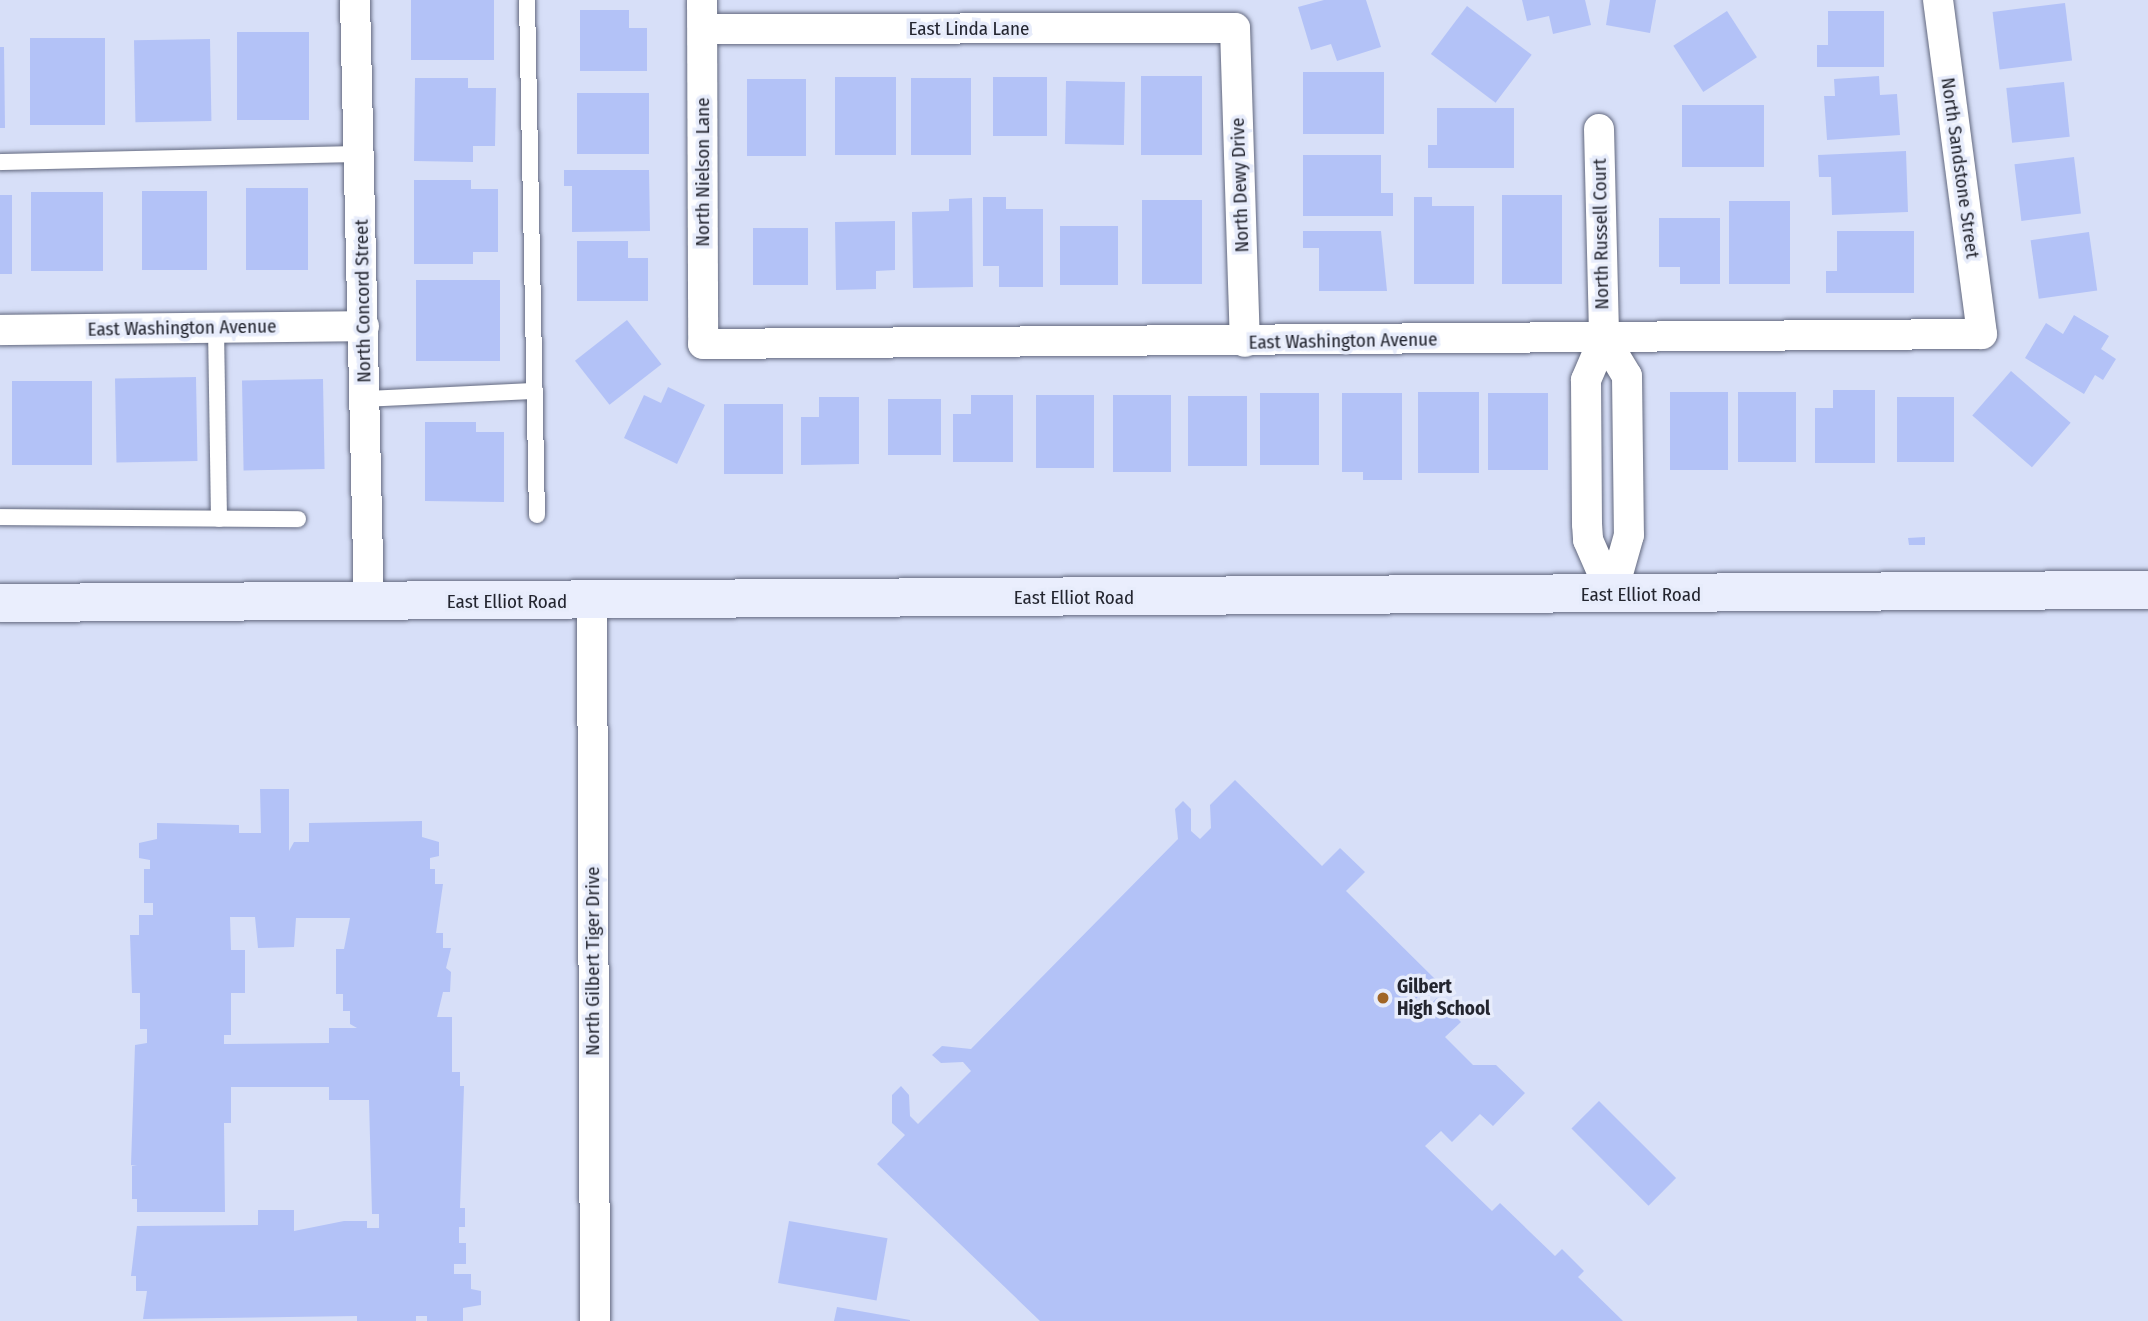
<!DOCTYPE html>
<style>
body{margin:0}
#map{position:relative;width:2148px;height:1321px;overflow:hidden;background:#d7dff8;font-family:"Fira Sans Condensed",sans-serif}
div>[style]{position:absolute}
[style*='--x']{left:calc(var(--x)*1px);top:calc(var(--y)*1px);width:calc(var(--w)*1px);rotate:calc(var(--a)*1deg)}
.building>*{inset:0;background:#b3c2f7;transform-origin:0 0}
.roads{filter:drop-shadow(0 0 2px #63697f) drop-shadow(0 0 2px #63697f)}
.service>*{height:16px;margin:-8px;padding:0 8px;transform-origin:8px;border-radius:8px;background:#fff}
.minor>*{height:30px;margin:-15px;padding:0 15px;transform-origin:15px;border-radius:15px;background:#fff}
.secondary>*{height:38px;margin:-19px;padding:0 19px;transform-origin:19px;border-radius:19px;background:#eaeefd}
.dots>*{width:19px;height:19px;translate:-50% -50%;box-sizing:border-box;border:4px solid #e7ecfb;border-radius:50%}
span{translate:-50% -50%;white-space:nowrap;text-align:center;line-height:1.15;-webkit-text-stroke:7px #e7ecfb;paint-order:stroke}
.street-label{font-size:19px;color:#23252f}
.poi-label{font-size:19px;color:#23252f;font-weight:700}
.left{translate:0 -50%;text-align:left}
</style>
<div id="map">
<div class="building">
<div style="left:411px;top:0;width:83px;height:60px"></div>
<div style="clip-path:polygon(1324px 0,1366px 0,1381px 47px,1337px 61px,1331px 44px,1311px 50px,1298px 7px)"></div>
<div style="clip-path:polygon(1522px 0,1585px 0,1591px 25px,1553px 34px,1549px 16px,1527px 21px)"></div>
<div style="clip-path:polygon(1610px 0,1656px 0,1650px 33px,1606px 25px)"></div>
<div style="left:2065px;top:3px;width:58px;height:73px;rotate:83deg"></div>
<div style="left:1467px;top:6px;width:81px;height:60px;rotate:37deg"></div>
<div style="clip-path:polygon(580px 10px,629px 10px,629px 28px,647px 28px,647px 71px,580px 71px)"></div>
<div style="left:1727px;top:11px;width:55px;height:64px;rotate:57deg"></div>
<div style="clip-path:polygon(1828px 11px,1884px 11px,1884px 67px,1817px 67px,1817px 45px,1828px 45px)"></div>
<div style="left:237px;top:32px;width:72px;height:88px"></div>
<div style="left:30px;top:38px;width:75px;height:87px"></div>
<div style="left:210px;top:39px;width:82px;height:76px;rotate:89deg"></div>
<div style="clip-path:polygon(0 47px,4px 47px,5px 128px,0 128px)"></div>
<div style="left:1303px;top:72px;width:81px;height:62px"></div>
<div style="left:1141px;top:76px;width:61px;height:79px"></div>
<div style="clip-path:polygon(1879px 76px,1880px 95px,1897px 94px,1900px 135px,1827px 140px,1824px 96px,1835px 96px,1834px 79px)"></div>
<div style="left:835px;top:77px;width:61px;height:78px"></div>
<div style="left:993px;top:77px;width:54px;height:59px"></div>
<div style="clip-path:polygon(415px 78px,468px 78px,468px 88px,496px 88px,495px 146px,473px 146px,473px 162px,414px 161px)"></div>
<div style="left:911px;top:78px;width:60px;height:77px"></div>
<div style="left:747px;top:79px;width:59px;height:77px"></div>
<div style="left:1066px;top:81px;width:59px;height:63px;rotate:1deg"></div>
<div style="left:2064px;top:82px;width:55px;height:58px;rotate:84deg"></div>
<div style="left:577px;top:93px;width:72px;height:61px"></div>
<div style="left:1682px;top:105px;width:82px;height:62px"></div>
<div style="clip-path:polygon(1437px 108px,1514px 108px,1514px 168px,1428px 168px,1428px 145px,1437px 145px)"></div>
<div style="clip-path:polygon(1906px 151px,1908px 212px,1832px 215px,1831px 177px,1819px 177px,1818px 155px)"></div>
<div style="clip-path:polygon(1303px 155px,1381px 155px,1381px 193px,1393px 193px,1393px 216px,1303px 216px)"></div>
<div style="left:2074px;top:157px;width:57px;height:60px;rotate:83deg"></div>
<div style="clip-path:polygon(564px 170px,649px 170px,650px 231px,572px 232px,572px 186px,564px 186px)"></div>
<div style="clip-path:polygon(414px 180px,471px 180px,471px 189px,498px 189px,498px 252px,473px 252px,473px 264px,414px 264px)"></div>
<div style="left:246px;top:188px;width:62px;height:82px"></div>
<div style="left:142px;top:191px;width:65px;height:79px"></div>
<div style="left:31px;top:192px;width:72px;height:79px"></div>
<div style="left:0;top:195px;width:12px;height:79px"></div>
<div style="left:1502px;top:195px;width:60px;height:89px"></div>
<div style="clip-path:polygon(983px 197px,1006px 197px,1006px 209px,1043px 209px,1043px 287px,999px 287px,999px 266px,983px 266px)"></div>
<div style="clip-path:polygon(1414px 197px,1432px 197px,1432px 206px,1474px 206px,1474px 284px,1414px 284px)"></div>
<div style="clip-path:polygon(972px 198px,973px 287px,913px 288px,912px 212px,949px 211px,949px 199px)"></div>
<div style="left:1142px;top:200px;width:60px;height:84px"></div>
<div style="left:1729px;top:201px;width:61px;height:83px"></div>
<div style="clip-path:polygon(1659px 218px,1720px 218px,1720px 284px,1680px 284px,1680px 267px,1659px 267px)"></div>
<div style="clip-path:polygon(895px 221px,895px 270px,876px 271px,876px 289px,836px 290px,835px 222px)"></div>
<div style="left:1060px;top:226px;width:58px;height:59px"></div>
<div style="left:753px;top:228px;width:55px;height:57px"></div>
<div style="clip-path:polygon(1303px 231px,1381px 231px,1387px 291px,1319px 291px,1319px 248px,1303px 248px)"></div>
<div style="clip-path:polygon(1837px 231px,1914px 231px,1914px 293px,1826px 293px,1826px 271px,1837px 271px)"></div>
<div style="left:2089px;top:232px;width:59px;height:59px;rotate:82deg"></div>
<div style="clip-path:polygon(577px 241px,628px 241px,628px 258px,648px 258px,648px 301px,577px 301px)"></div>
<div style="left:416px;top:280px;width:84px;height:81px"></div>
<div style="clip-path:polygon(2074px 315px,2109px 336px,2101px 349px,2116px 359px,2103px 380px,2095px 375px,2084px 394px,2025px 358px,2046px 323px,2063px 334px)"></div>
<div style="left:627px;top:320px;width:56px;height:66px;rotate:52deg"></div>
<div style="left:2011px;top:371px;width:79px;height:59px;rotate:41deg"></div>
<div style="left:196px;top:377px;width:84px;height:81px;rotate:89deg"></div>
<div style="left:323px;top:379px;width:90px;height:81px;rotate:89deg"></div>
<div style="left:12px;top:381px;width:80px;height:84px"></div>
<div style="clip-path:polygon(668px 387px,705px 405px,677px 464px,624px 438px,644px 395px,661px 403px)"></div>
<div style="clip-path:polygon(1833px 390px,1875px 390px,1875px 463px,1815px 463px,1815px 408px,1833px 408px)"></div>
<div style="left:1418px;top:392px;width:61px;height:81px"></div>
<div style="left:1670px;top:392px;width:58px;height:78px"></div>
<div style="left:1738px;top:392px;width:58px;height:70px"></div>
<div style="left:1260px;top:393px;width:59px;height:72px"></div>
<div style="clip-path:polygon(1342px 393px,1402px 393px,1402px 480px,1363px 480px,1363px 472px,1342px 472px)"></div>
<div style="left:1488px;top:393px;width:60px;height:77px"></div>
<div style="clip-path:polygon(971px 395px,1013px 395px,1013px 462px,953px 462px,953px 414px,971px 414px)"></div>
<div style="left:1036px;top:395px;width:58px;height:73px"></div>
<div style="left:1113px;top:395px;width:58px;height:77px"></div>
<div style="left:1188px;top:396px;width:59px;height:70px"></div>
<div style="clip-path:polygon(819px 397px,859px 397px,859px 464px,801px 465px,801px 417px,819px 417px)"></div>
<div style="left:1897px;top:397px;width:57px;height:65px"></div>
<div style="left:888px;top:399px;width:53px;height:56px"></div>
<div style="left:724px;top:404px;width:59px;height:70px"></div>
<div style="clip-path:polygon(425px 422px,476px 422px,476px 432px,504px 432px,504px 502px,425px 501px)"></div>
<div style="clip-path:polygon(1925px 537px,1925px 545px,1909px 545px,1908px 538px)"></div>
<div style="clip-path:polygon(1235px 780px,1322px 866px,1340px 848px,1365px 872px,1346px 891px,1435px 979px,1411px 1004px,1421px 1013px,1437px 998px,1461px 1022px,1445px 1037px,1473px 1065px,1496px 1065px,1525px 1093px,1493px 1126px,1480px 1114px,1452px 1142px,1441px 1131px,1425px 1146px,1492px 1211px,1500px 1203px,1555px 1256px,1562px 1249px,1584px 1271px,1578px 1277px,1623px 1321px,1040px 1321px,877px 1164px,905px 1135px,892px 1123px,892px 1095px,901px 1086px,909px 1095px,910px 1116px,918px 1124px,971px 1071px,963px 1062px,941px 1063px,932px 1055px,942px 1046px,971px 1049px,1178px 839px,1175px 809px,1183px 801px,1191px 809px,1191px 831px,1200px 839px,1211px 828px,1210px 805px)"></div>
<div style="clip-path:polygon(evenodd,260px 789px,289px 789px,289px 851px,294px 842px,309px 842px,309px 823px,422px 821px,422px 837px,439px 842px,439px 856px,430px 858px,430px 869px,435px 869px,435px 884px,443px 884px,436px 933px,443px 933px,443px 948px,451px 948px,446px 968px,451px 972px,450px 992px,443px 992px,437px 1017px,452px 1017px,452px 1072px,460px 1072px,460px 1086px,464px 1086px,460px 1208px,465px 1208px,465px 1227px,459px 1227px,459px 1243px,466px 1243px,466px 1264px,454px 1264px,454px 1274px,471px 1274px,471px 1289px,481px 1291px,481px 1305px,463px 1308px,463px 1321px,427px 1321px,427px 1316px,416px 1316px,416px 1321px,357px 1321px,357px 1316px,143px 1319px,147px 1291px,136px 1291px,136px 1276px,131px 1276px,137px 1226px,258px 1225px,258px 1210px,294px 1210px,294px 1231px,344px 1221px,367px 1221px,367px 1228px,379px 1228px,379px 1214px,372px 1214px,369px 1100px,329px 1100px,329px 1087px,231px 1087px,231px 1123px,224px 1123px,225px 1212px,137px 1212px,137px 1199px,132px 1199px,132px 1166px,137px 1166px,131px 1165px,135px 1045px,147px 1043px,147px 1029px,140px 1029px,140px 993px,132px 993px,130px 935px,139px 935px,139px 915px,153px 915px,153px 903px,144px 903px,144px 869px,150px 869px,150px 860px,139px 858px,139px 843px,157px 839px,157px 823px,239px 825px,239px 833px,261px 833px,260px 789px,230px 917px,255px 917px,258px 948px,294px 947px,296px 918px,350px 918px,344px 949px,336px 949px,336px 994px,343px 994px,343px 1011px,350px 1011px,350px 1024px,357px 1028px,329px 1028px,329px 1043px,224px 1044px,224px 1035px,231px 1035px,231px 993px,245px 993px,245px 950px,231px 950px,230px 917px)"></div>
<div style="left:1599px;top:1101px;width:109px;height:39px;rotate:45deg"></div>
<div style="left:789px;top:1221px;width:100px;height:63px;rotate:10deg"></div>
<div style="clip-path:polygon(837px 1307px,910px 1320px,910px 1321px,834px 1321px)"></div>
</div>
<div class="roads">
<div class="service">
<div style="--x:527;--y:0;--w:515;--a:88.89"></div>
<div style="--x:0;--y:162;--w:360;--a:-1.3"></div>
<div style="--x:216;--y:328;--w:191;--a:89.1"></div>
<div style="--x:365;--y:399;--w:170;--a:-2.7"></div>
<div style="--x:0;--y:517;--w:298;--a:0.4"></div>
</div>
<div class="minor">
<div style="--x:355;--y:0;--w:602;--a:88.67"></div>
<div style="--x:702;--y:0;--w:344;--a:89.8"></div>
<div style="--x:703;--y:344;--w:1279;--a:-0.45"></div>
<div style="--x:1982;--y:334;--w:337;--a:-97.5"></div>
<div style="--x:703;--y:29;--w:532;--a:-0.11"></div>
<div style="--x:1235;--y:28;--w:314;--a:88.2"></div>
<div style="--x:1599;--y:129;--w:209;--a:88.6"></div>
<div style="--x:1604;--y:338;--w:46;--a:113.2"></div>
<div style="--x:1586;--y:380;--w:144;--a:89.6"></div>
<div style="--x:1587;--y:524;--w:16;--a:86"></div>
<div style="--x:1588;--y:540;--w:60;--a:66.4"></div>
<div style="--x:0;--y:330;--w:364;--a:-0.6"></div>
<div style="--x:1604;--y:338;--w:44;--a:58.8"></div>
<div style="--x:1627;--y:376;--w:159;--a:89.3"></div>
<div style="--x:1629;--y:535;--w:62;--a:105.8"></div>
<div style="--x:592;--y:602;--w:719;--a:89.76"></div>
</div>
<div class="secondary">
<div style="--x:0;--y:603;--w:2148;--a:-0.35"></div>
</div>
</div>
<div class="dots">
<div style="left:1383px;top:998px;background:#a06526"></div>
</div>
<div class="street-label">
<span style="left:969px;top:29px">East Linda Lane</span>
<span style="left:1960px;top:168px;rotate:82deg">North Sandstone Street</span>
<span style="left:703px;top:172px;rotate:-90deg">North Nielson Lane</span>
<span style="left:1240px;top:185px;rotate:-92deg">North Dewy Drive</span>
<span style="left:1601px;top:234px;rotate:-91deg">North Russell Court</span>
<span style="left:363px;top:301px;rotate:-91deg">North Concord Street</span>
<span style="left:182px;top:328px;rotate:-1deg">East Washington Avenue</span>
<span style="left:1343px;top:341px;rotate:-1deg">East Washington Avenue</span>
<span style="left:1641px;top:595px">East Elliot Road</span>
<span style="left:1074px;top:598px">East Elliot Road</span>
<span style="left:507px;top:602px">East Elliot Road</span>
<span style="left:593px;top:961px;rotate:-90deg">North Gilbert Tiger Drive</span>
</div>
<div class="poi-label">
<span class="left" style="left:1397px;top:998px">Gilbert<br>High School</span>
</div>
</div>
